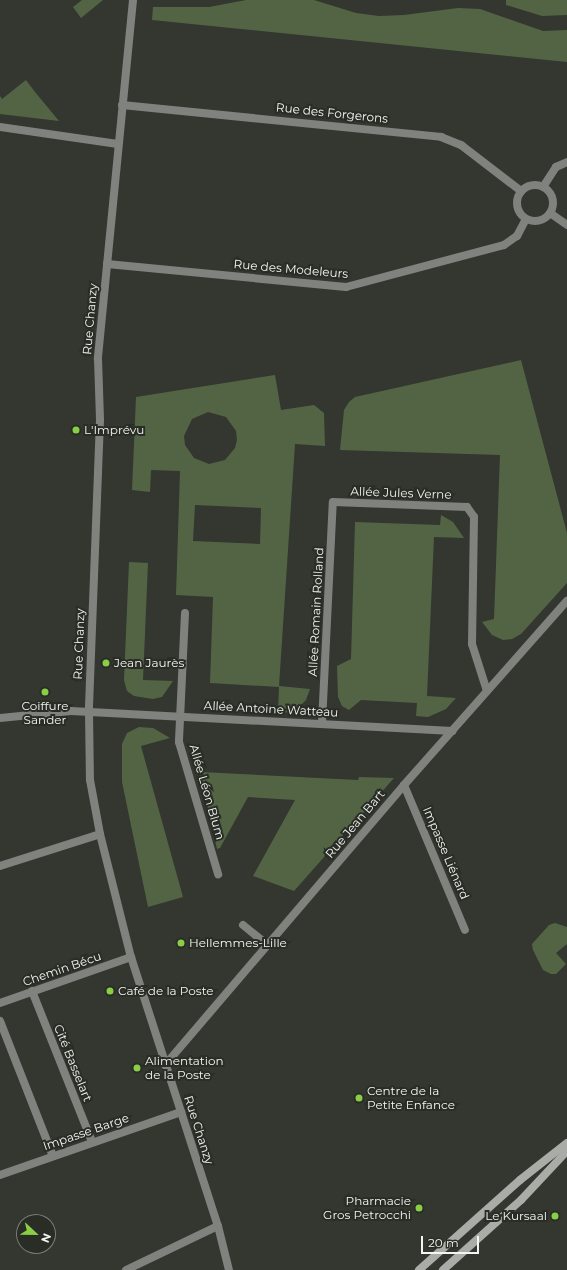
<!DOCTYPE html>
<meta charset="utf-8">
<style>
body{margin:0}
#map{position:relative;width:567px;height:1270px;overflow:hidden;background:#333730;font-family:Montserrat,sans-serif}
div>[style]{position:absolute}
[style*='--x']{left:calc(var(--x)*1px);top:calc(var(--y)*1px);width:calc(var(--w)*1px);rotate:calc(var(--a)*1deg)}
.green>*{inset:0;background:#536445}
.service>*{height:8px;margin:-4px;padding:0 4px;transform-origin:4px;border-radius:4px;background:#80827e}
.minor>*{height:8px;margin:-4px;padding:0 4px;transform-origin:4px;border-radius:4px;background:#80827e}
.minor>.ring{margin:-4px;padding:0;box-sizing:content-box;background:none;border:8px solid #80827e;border-radius:50%}
.tertiary>*{height:8px;margin:-4px;padding:0 4px;transform-origin:4px;border-radius:4px;background:#80827e}
.secondary>*{height:8px;margin:-4px;padding:0 4px;transform-origin:4px;border-radius:4px;background:#aaada7}
.dots>*{width:11px;height:11px;translate:-50% -50%;box-sizing:border-box;border:2px solid #292d26;border-radius:50%}
span{translate:-50% -50%;white-space:nowrap;text-align:center;line-height:1.15;-webkit-text-stroke:4px #292d26;paint-order:stroke}
.street-label{font-size:12px;color:#f2f5f1}
.poi-label{font-size:12px;color:#f2f5f1}
.left{translate:0 -50%;text-align:left}
.right{translate:-100% -50%;text-align:right}
.north{position:absolute;left:16px;top:1214px;width:40px;height:40px;box-sizing:border-box;background:#292d26;border:1px solid #797d77;border-radius:50%;rotate:112deg;font-size:11px;font-weight:700;line-height:16px;text-align:center;color:#f2f5f1}
.north::after{content:'';display:block;margin:auto;width:14px;height:18px;background:#8ace47;clip-path:polygon(50% 0,100% 100%,50% 72%,0 100%)}
.scale{position:absolute;left:421px;top:1236px;width:58px;height:18px;box-sizing:border-box;border:2px solid #f2f5f1;border-top:0;padding-left:5px;font-size:12px;line-height:14px;white-space:nowrap;color:#f2f5f1;-webkit-text-stroke:3px #292d26;paint-order:stroke}
</style>
<div id="map">
<div class="green">
<div style="clip-path:polygon(82px 0,103px 0,81px 18px,73px 7px)"></div>
<div style="clip-path:polygon(246px 0,314px 0,356px 13px,379px 16px,404px 15px,458px 8px,480px 9px,543px 31px,567px 30px,567px 62px,152px 20px,153px 7px,209px 7px)"></div>
<div style="clip-path:polygon(506px 0,567px 0,567px 15px,542px 16px,506px 5px)"></div>
<div style="clip-path:polygon(26px 80px,35px 92px,59px 121px,0 114px,0 96px,2px 99px)"></div>
<div style="clip-path:polygon(521px 360px,567px 533px,567px 583px,521px 634px,512px 639px,503px 640px,492px 635px,482px 622px,494px 619px,500px 455px,340px 450px,344px 410px,349px 402px,355px 397px)"></div>
<div style="clip-path:polygon(evenodd,275px 375px,281px 410px,314px 405px,324px 413px,325px 446px,295px 444px,279px 686px,310px 689px,306px 700px,294px 712px,278px 713px,279px 687px,210px 683px,213px 597px,176px 595px,180px 471px,151px 470px,150px 492px,132px 490px,136px 397px,275px 375px,208px 412px,226px 417px,236px 431px,237px 440px,235px 448px,225px 460px,209px 464px,194px 458px,185px 445px,184px 436px,192px 419px,208px 412px,275px 375px,195px 505px,261px 508px,260px 544px,193px 541px,195px 505px)"></div>
<div style="clip-path:polygon(441px 515px,453px 522px,464px 538px,434px 537px,427px 696px,456px 698px,446px 709px,428px 717px,416px 716px,417px 703px,361px 700px,349px 710px,342px 706px,338px 697px,337px 666px,351px 659px,355px 522px,440px 525px)"></div>
<div style="clip-path:polygon(129px 562px,148px 563px,143px 680px,173px 681px,162px 697px,153px 699px,134px 696px,127px 691px,124px 680px)"></div>
<div style="clip-path:polygon(139px 727px,153px 728px,170px 738px,141px 746px,183px 897px,148px 907px,122px 782px,122px 744px,127px 733px)"></div>
<div style="clip-path:polygon(200px 772px,358px 780px,359px 777px,394px 778px,294px 891px,253px 876px,295px 800px,248px 797px,220px 848px,217px 849px)"></div>
<div style="clip-path:polygon(555px 923px,567px 927px,567px 944px,556px 953px,566px 964px,556px 974px,551px 974px,543px 970px,533px 950px,532px 944px,549px 925px)"></div>
</div>
<div class="service">
<div style="--x:185;--y:613;--w:129;--a:92.7"></div>
<div style="--x:179;--y:742;--w:138;--a:73.5"></div>
<div style="--x:322;--y:723;--w:221;--a:-87.2"></div>
<div style="--x:333;--y:502;--w:134;--a:2.1"></div>
<div style="--x:467;--y:507;--w:12;--a:55"></div>
<div style="--x:474;--y:517;--w:127;--a:90.9"></div>
<div style="--x:472;--y:644;--w:49;--a:72.3"></div>
<div style="--x:404;--y:785;--w:157;--a:67.2"></div>
<div style="--x:243;--y:925;--w:32;--a:39"></div>
<div style="--x:32;--y:991;--w:162;--a:68.3"></div>
<div style="--x:0;--y:1021;--w:145;--a:68.6"></div>
</div>
<div class="minor">
<div style="--x:122;--y:105;--w:321;--a:5.7"></div>
<div style="--x:441;--y:137;--w:22;--a:22"></div>
<div style="--x:461;--y:145;--w:76;--a:37.5"></div>
<div style="--x:0;--y:127;--w:119;--a:8.2"></div>
<div class="ring" style="left:517px;top:185px;width:28px;height:28px"></div>
<div style="--x:543;--y:187;--w:24;--a:-57"></div>
<div style="--x:556;--y:167;--w:12;--a:-24"></div>
<div style="--x:550;--y:213;--w:21;--a:35"></div>
<div style="--x:107;--y:264;--w:240;--a:5.5"></div>
<div style="--x:346;--y:287;--w:163;--a:-14.9"></div>
<div style="--x:504;--y:245;--w:16;--a:-35"></div>
<div style="--x:517;--y:236;--w:19;--a:-62"></div>
<div style="--x:0;--y:718;--w:71;--a:-5.6"></div>
<div style="--x:71;--y:711;--w:382;--a:3"></div>
<div style="--x:0;--y:866;--w:105;--a:-17.7"></div>
<div style="--x:0;--y:1003;--w:139;--a:-19.3"></div>
<div style="--x:165;--y:1065;--w:368;--a:-49.5"></div>
<div style="--x:404;--y:785;--w:246;--a:-48.5"></div>
<div style="--x:0;--y:1175;--w:192;--a:-19.2"></div>
<div style="--x:126;--y:1270;--w:102;--a:-25.6"></div>
</div>
<div class="tertiary">
<div style="--x:133;--y:0;--w:361;--a:95.6"></div>
<div style="--x:98;--y:359;--w:61;--a:88.1"></div>
<div style="--x:100;--y:420;--w:292;--a:92.2"></div>
<div style="--x:89;--y:712;--w:68;--a:89.2"></div>
<div style="--x:90;--y:780;--w:55;--a:79.5"></div>
<div style="--x:100;--y:834;--w:127;--a:75.9"></div>
<div style="--x:131;--y:957;--w:283;--a:72.1"></div>
<div style="--x:218;--y:1226;--w:45;--a:76"></div>
</div>
<div class="secondary">
<div style="--x:419;--y:1270;--w:135;--a:-41.7"></div>
<div style="--x:520;--y:1180;--w:60;--a:-38.2"></div>
<div style="--x:443;--y:1270;--w:105;--a:-41.9"></div>
<div style="--x:521;--y:1200;--w:67;--a:-46.8"></div>
</div>
<div class="dots">
<div style="left:76px;top:430px;background:#8ace47"></div>
<div style="left:106px;top:663px;background:#8ace47"></div>
<div style="left:45px;top:692px;background:#8ace47"></div>
<div style="left:181px;top:943px;background:#8ace47"></div>
<div style="left:110px;top:991px;background:#8ace47"></div>
<div style="left:137px;top:1068px;background:#8ace47"></div>
<div style="left:359px;top:1098px;background:#8ace47"></div>
<div style="left:419px;top:1208px;background:#8ace47"></div>
<div style="left:555px;top:1216px;background:#8ace47"></div>
</div>
<div class="street-label">
<span style="left:332px;top:113px;rotate:6deg">Rue des Forgerons</span>
<span style="left:291px;top:269px;rotate:5deg">Rue des Modeleurs</span>
<span style="left:90px;top:319px;rotate:-85deg">Rue Chanzy</span>
<span style="left:401px;top:493px;rotate:2deg">Allée Jules Verne</span>
<span style="left:316px;top:612px;rotate:-87deg">Allée Romain Rolland</span>
<span style="left:79px;top:644px;rotate:-88deg">Rue Chanzy</span>
<span style="left:271px;top:709px;rotate:3deg">Allée Antoine Watteau</span>
<span style="left:207px;top:792px;rotate:74deg">Allée Léon Blum</span>
<span style="left:355px;top:824px;rotate:-50deg">Rue Jean Bart</span>
<span style="left:446px;top:853px;rotate:67deg">Impasse Liénard</span>
<span style="left:62px;top:969px;rotate:-19deg">Chemin Bécu</span>
<span style="left:73px;top:1063px;rotate:68deg">Cité Basselart</span>
<span style="left:199px;top:1130px;rotate:72deg">Rue Chanzy</span>
<span style="left:86px;top:1132px;rotate:-19deg">Impasse Barge</span>
</div>
<div class="poi-label">
<span class="left" style="left:84px;top:430px">L'Imprévu</span>
<span class="left" style="left:114px;top:663px">Jean Jaurès</span>
<span style="left:45px;top:713px">Coiffure<br>Sander</span>
<span class="left" style="left:189px;top:943px">Hellemmes-Lille</span>
<span class="left" style="left:118px;top:991px">Café de la Poste</span>
<span class="left" style="left:145px;top:1068px">Alimentation<br>de la Poste</span>
<span class="left" style="left:367px;top:1098px">Centre de la<br>Petite Enfance</span>
<span class="right" style="left:411px;top:1208px">Pharmacie<br>Gros Petrocchi</span>
<span class="right" style="left:547px;top:1216px">Le Kursaal</span>
</div>
<div class="north">N</div>
<div class="scale">20 m</div>
</div>
